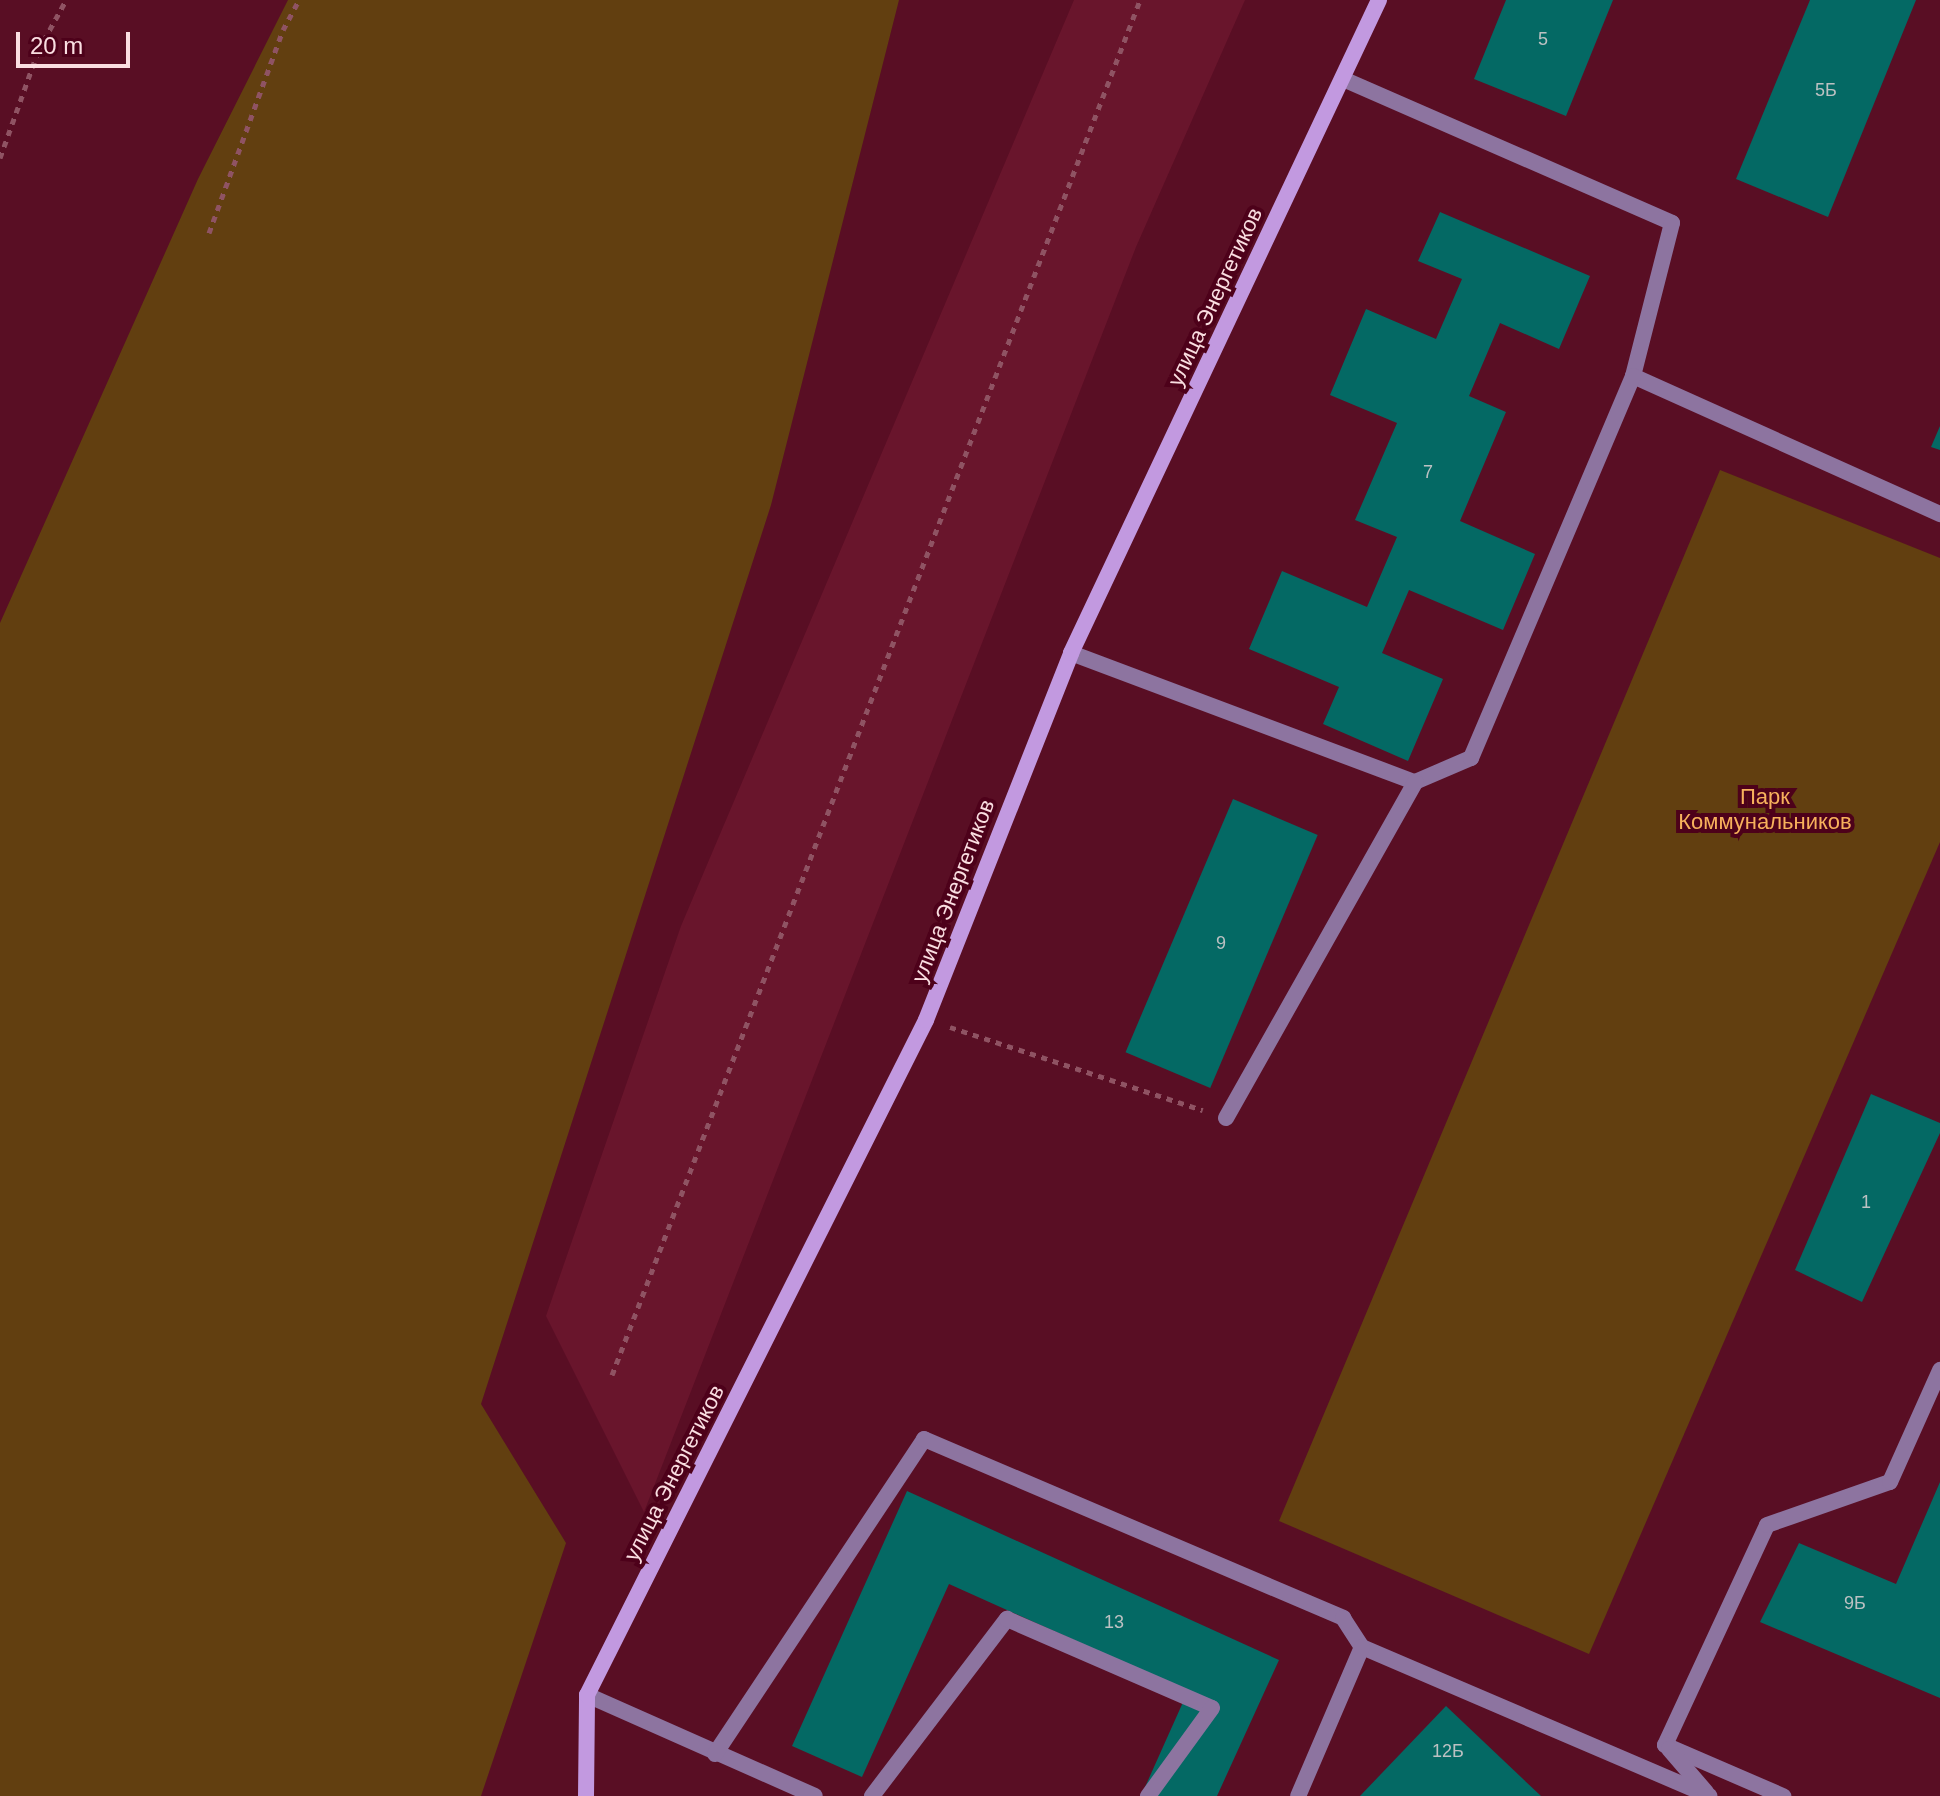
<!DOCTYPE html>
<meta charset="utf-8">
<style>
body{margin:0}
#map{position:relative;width:1940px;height:1796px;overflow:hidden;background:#590e24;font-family:Arial,sans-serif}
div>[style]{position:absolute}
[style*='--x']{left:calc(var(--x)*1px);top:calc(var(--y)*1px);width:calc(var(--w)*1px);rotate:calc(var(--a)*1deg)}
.built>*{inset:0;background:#69152c}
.green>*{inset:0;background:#623f10}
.building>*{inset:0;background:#046964;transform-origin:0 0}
.path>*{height:5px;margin-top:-2.5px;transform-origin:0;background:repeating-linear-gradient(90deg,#8f5363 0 6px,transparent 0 12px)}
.lane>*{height:16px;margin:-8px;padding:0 8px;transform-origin:8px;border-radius:8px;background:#8d74a0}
.secondary>*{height:16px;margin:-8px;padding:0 8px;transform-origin:8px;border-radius:8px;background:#c299e0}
span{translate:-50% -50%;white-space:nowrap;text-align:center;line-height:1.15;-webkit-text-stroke:8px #4d011a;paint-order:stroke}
.number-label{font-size:18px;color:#bcc1c2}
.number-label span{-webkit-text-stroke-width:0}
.street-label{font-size:22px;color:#fadee1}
.park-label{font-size:22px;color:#f7b15c}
.scale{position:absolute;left:16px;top:32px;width:114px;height:36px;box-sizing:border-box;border:4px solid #fadee1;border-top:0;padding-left:10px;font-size:24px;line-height:28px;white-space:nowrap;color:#fadee1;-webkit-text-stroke:6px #4d011a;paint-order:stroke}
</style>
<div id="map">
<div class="built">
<div style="clip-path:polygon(1074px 0,1245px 0,1136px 247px,644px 1512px,546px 1316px,681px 926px)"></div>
</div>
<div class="green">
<div style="clip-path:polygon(288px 0,899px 0,771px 505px,481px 1404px,566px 1543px,481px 1796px,0 1796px,0 623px,198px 179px)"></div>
<div style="clip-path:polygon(1720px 470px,1940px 558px,1940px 842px,1589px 1654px,1279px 1521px)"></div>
</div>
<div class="building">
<div style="clip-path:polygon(1506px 0,1613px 0,1566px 116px,1474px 79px)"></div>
<div style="clip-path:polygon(1810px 0,1916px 0,1828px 217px,1736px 179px)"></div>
<div style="clip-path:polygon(1440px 212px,1590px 276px,1559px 349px,1500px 323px,1469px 396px,1506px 412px,1460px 521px,1535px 554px,1503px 630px,1409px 590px,1382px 653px,1443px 679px,1408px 761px,1323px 724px,1339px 687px,1249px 649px,1282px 571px,1367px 607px,1397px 537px,1355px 520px,1397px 423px,1330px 395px,1366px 309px,1436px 339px,1462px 279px,1418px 261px)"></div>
<div style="clip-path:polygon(1940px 426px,1940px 450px,1931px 447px)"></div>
<div style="left:1233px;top:799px;width:92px;height:275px;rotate:23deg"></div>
<div style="clip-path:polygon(1871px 1094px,1940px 1123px,1940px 1133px,1862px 1302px,1795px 1270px)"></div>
<div style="clip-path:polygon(1940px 1482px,1940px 1698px,1760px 1622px,1799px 1543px,1896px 1584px)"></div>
<div style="clip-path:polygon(907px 1491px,1279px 1660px,1217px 1796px,1141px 1796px,1188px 1691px,949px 1584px,862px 1777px,792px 1746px)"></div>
<div style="clip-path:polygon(1446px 1706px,1541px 1796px,1360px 1796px)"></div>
</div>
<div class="path">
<div style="--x:0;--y:158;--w:114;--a:-70.4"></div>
<div style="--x:38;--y:51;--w:58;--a:-61.2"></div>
<div style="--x:209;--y:233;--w:216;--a:-70"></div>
<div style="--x:283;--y:30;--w:34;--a:-62"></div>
<div style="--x:950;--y:1027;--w:266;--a:18.2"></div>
<div style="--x:612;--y:1375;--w:1473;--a:-68.99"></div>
</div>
<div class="lane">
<div style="--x:1343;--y:79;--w:359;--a:23.6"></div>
<div style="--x:1672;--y:223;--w:158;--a:104.3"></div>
<div style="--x:1633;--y:376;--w:337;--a:24.2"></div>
<div style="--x:1071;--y:653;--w:367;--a:20.6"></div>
<div style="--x:1415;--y:782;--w:61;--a:-23.2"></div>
<div style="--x:1471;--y:758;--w:415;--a:-67"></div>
<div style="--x:1226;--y:1118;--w:386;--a:-60.6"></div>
<div style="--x:1362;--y:1647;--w:378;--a:23.2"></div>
<div style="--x:587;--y:1695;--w:249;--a:23.9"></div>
<div style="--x:1665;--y:1745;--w:242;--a:-65.1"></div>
<div style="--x:1767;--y:1525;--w:130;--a:-19.3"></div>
<div style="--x:1890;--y:1482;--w:123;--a:-65.9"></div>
<div style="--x:1665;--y:1745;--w:129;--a:23.4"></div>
<div style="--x:1669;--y:1749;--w:57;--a:49.3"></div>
<div style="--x:715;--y:1754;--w:378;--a:-56.4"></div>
<div style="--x:924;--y:1439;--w:456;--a:23.1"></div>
<div style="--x:1343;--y:1618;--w:35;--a:57"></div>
<div style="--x:1362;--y:1647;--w:162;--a:113.2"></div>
<div style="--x:872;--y:1796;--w:223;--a:-52.7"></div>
<div style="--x:1007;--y:1619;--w:223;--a:23.5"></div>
<div style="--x:1212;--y:1708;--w:109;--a:126"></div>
</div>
<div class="secondary">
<div style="--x:586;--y:1796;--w:101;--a:-89.4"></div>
<div style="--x:587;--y:1695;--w:755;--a:-63.33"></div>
<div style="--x:926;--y:1020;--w:395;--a:-68.4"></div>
<div style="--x:1071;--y:653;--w:722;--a:-64.75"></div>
</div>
<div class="number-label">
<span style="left:1543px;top:39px">5</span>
<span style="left:1826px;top:90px">5Б</span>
<span style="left:1428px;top:472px">7</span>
<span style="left:1221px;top:943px">9</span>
<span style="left:1866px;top:1202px">1</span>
<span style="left:1855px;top:1603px">9Б</span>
<span style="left:1114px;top:1622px">13</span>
<span style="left:1448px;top:1751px">12Б</span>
</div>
<div class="street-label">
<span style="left:1215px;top:297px;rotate:-65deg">улица Энергетиков</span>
<span style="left:953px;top:891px;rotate:-69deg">улица Энергетиков</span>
<span style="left:674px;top:1473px;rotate:-63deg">улица Энергетиков</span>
</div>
<div class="park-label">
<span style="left:1765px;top:809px">Парк<br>Коммунальников</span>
</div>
<div class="scale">20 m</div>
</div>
